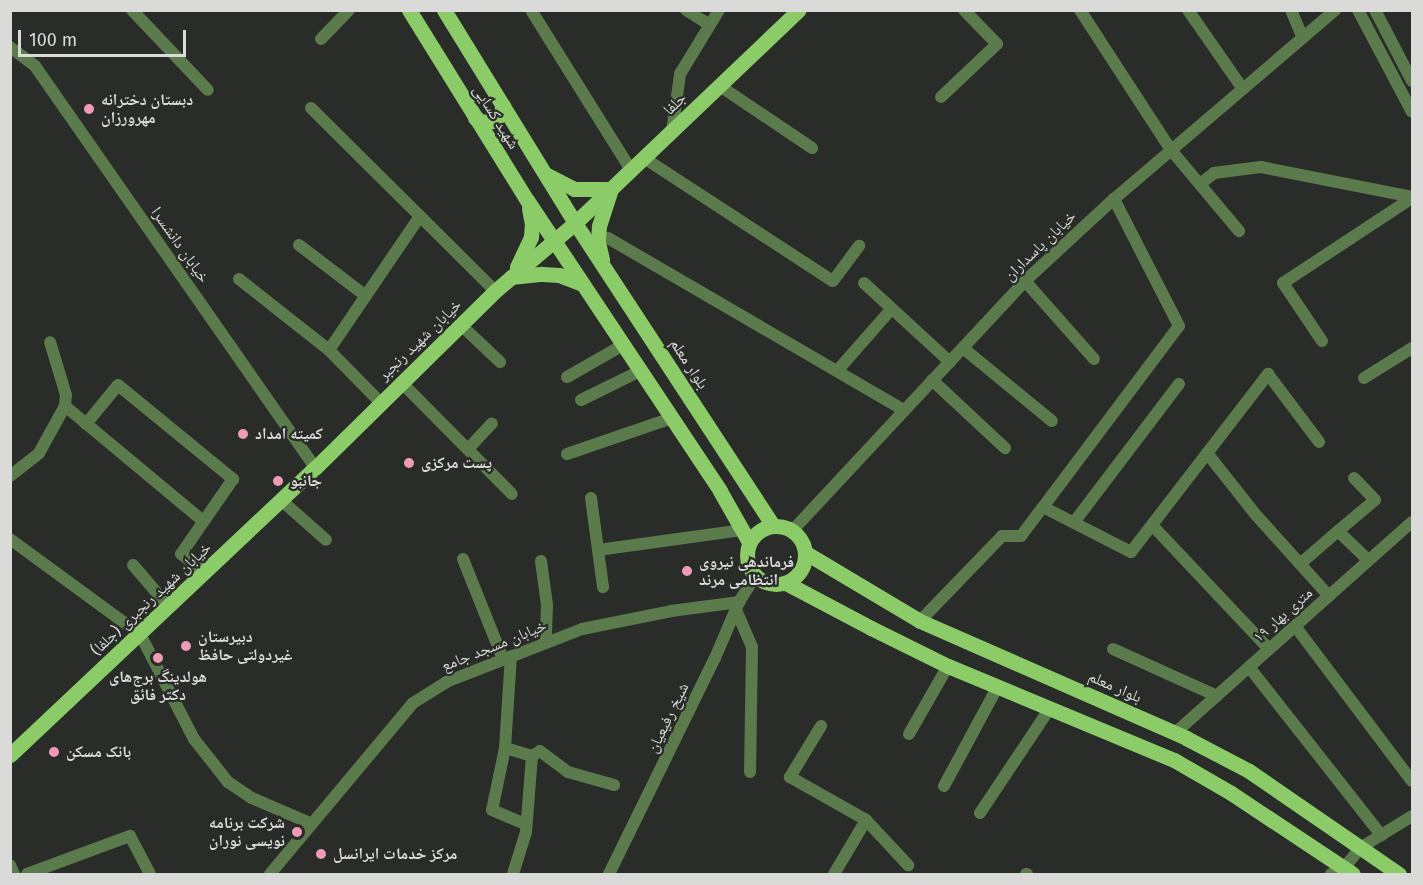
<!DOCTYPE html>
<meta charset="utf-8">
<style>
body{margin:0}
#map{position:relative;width:1423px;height:885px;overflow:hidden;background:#292c28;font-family:"Fira Sans","Noto Naskh Arabic",sans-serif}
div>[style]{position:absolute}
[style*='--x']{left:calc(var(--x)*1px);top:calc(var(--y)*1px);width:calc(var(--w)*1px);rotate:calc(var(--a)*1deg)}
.minor>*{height:12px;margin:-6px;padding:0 6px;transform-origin:6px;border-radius:6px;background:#5c7b4c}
.tertiary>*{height:12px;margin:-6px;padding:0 6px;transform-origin:6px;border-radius:6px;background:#5c7b4c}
.primary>*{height:15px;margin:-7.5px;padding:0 7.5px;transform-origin:7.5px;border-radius:7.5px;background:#8bcb68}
.primary>.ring{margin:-7.5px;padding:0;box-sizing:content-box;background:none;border:15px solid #8bcb68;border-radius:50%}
.dots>*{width:16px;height:16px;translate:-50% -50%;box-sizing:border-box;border:3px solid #292c28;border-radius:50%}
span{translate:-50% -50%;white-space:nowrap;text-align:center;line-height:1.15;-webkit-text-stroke:4.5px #292c28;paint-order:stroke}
.poi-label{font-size:16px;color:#dadbd9;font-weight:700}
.left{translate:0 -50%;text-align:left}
.right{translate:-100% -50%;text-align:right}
.street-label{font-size:16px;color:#dadbd9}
.frame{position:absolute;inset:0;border:12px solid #dadbd9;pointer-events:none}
.scale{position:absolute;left:18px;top:30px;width:168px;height:27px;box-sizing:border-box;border:3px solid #dadbd9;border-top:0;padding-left:8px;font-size:18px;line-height:21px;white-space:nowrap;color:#dadbd9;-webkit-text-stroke:4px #292c28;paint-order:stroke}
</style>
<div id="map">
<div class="minor">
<div style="--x:132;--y:10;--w:110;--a:46.5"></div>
<div style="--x:531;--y:10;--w:189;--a:58"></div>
<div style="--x:686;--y:10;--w:28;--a:32"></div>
<div style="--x:1080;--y:10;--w:167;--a:57"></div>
<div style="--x:1171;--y:150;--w:106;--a:50"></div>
<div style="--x:1188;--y:10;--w:96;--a:55.2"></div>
<div style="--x:1291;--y:10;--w:30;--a:67"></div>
<div style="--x:321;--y:39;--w:40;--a:-46"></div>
<div style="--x:720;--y:86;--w:111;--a:34"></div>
<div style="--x:941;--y:97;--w:77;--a:-43.4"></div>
<div style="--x:997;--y:44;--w:47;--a:-134.1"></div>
<div style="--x:311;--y:108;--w:260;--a:44.8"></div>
<div style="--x:644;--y:158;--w:225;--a:33.1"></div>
<div style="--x:833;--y:281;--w:44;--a:-53.4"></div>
<div style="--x:1200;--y:184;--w:18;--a:-38"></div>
<div style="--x:1214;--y:173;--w:47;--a:-7.3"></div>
<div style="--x:1261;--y:167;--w:154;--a:11.2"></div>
<div style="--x:608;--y:238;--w:342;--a:30.2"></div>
<div style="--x:299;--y:245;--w:84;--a:37.3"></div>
<div style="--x:239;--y:279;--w:115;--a:38.3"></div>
<div style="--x:1025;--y:281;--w:104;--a:48.5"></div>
<div style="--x:864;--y:283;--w:117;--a:42.6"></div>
<div style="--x:461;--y:325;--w:54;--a:43.5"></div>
<div style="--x:1322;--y:341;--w:70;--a:-123.9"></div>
<div style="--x:1283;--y:283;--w:154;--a:-33.4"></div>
<div style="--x:963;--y:348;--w:115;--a:39.4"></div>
<div style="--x:837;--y:371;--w:76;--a:-48.7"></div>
<div style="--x:567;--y:377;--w:64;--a:-29.7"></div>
<div style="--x:1364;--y:378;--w:57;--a:-32"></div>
<div style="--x:932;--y:380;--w:100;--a:43"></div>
<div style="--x:402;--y:383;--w:156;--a:45.3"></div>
<div style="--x:581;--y:400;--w:66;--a:-26.2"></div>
<div style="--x:381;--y:403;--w:74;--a:-134.5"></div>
<div style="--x:329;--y:350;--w:162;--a:-55.8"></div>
<div style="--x:65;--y:406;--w:178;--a:39.8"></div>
<div style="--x:86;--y:424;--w:50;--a:-50.6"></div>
<div style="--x:118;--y:385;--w:149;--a:39.3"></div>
<div style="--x:233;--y:479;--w:91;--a:124.7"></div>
<div style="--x:181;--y:554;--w:30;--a:37"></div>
<div style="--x:468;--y:449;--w:35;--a:-47"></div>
<div style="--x:1207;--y:453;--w:79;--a:51.7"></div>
<div style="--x:1256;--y:515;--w:109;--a:48"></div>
<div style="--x:567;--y:454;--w:111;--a:-18.9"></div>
<div style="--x:10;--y:476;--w:37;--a:-38"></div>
<div style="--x:39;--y:453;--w:54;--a:-61"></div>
<div style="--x:65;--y:406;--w:11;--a:-85"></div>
<div style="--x:66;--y:395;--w:55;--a:-106.8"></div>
<div style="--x:1354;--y:478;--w:30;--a:46"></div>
<div style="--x:1375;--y:500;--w:48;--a:140"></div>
<div style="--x:1338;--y:531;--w:42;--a:44"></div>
<div style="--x:591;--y:498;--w:90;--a:82.3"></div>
<div style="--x:281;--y:500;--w:60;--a:41.6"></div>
<div style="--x:1043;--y:507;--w:226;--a:-53.1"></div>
<div style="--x:1179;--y:326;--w:143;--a:-117.1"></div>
<div style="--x:1075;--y:521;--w:172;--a:-52.8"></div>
<div style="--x:1152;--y:525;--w:170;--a:46.7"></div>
<div style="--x:10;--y:539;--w:161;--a:36.2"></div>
<div style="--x:140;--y:634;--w:118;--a:62.8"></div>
<div style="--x:194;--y:739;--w:55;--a:51.7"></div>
<div style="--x:228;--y:782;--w:29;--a:34"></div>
<div style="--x:252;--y:798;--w:65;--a:23.4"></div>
<div style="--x:598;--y:550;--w:145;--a:-7.9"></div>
<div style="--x:463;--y:559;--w:108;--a:68.2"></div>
<div style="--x:541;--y:561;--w:44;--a:82.2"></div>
<div style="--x:547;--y:605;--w:38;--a:92"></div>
<div style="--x:1300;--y:564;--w:50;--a:-41"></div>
<div style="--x:133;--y:565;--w:55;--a:49.4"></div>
<div style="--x:736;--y:610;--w:40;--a:66.6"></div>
<div style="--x:752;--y:647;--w:125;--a:90.9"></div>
<div style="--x:920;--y:621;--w:118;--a:-46"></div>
<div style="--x:1002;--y:536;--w:19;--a:0"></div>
<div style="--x:1021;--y:536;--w:36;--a:-53"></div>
<div style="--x:1043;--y:507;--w:99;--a:27.1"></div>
<div style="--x:1131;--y:552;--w:225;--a:-52.4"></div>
<div style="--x:1268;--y:374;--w:85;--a:53.1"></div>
<div style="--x:1295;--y:626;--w:194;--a:53"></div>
<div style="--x:1113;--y:649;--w:114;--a:24.3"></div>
<div style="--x:1249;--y:667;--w:214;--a:51.8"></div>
<div style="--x:821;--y:726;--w:60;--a:121.3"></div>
<div style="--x:790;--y:777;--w:87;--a:29.5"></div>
<div style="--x:866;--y:820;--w:62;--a:47"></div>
<div style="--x:909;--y:734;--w:78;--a:-60.2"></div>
<div style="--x:505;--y:748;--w:92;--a:-86.3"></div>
<div style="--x:532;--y:756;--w:9;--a:-32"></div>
<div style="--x:540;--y:751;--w:35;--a:37"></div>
<div style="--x:568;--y:772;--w:48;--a:15.8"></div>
<div style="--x:944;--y:786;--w:114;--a:-61.6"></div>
<div style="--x:980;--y:813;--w:126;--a:-56.3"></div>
<div style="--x:10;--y:865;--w:10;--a:66"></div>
<div style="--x:27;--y:874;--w:110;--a:-20.3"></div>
<div style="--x:130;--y:836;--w:43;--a:62.2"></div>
<div style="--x:513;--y:874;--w:44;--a:-72.8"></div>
<div style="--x:526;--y:832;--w:76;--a:-85.5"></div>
<div style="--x:532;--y:756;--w:28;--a:-163"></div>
<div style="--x:505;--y:748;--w:63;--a:101.8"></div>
<div style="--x:492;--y:810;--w:36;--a:23"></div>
<div style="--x:834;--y:874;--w:63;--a:-59.3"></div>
<div style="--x:1026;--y:874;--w:1;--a:0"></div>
</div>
<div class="tertiary">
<div style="--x:1358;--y:10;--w:115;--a:62.1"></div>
<div style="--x:1375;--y:10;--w:80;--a:62.5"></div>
<div style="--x:10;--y:47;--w:31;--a:37"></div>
<div style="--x:35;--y:66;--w:490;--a:55.1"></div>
<div style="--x:672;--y:132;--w:59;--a:-82.1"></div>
<div style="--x:680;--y:74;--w:75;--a:-58.6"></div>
<div style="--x:792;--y:531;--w:342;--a:-47"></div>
<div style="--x:1025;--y:281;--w:121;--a:-42.7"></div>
<div style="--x:1114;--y:199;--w:291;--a:-40.5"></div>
<div style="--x:1175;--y:733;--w:317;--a:-41.7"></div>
<div style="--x:270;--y:874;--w:223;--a:-50.1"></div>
<div style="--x:413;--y:703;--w:39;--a:-32"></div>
<div style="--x:446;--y:682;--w:146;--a:-21.3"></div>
<div style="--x:582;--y:629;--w:91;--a:-11.4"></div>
<div style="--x:671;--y:611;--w:69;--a:-7.5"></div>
<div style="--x:609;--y:874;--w:241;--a:-63.9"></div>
<div style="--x:715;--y:658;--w:61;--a:-66.8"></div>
<div style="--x:739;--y:602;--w:31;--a:-58"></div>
<div style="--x:1331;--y:874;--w:14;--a:-25"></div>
<div style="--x:1344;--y:868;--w:26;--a:-51"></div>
<div style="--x:1360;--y:848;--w:61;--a:-31.6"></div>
</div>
<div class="primary">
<div style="--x:409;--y:10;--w:224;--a:58.2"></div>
<div style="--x:527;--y:200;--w:349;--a:56.4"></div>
<div style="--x:720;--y:491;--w:59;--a:60.4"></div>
<div style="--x:444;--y:10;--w:250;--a:58.4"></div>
<div style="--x:575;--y:223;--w:362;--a:56.8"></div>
<div style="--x:475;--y:118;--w:9;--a:27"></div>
<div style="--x:483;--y:122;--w:10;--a:-6"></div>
<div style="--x:493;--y:121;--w:9;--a:-41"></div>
<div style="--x:500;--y:115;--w:10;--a:-73"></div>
<div style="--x:547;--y:175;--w:30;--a:27"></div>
<div style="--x:574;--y:189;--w:37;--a:0"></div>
<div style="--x:611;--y:189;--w:39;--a:108"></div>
<div style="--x:599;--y:226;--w:16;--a:94"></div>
<div style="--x:598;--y:242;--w:18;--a:77"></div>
<div style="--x:517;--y:267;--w:33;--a:-65"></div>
<div style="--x:531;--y:237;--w:13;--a:-86"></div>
<div style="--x:532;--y:224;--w:16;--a:-101"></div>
<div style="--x:511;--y:277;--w:31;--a:-6"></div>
<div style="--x:542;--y:274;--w:17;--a:3"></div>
<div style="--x:559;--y:275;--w:25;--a:21"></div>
<div class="ring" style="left:747px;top:526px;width:43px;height:43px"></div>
<div style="--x:806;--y:553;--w:133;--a:30.8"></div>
<div style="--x:920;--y:621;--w:291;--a:23.7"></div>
<div style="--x:1186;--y:738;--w:71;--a:27.6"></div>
<div style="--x:1249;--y:771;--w:182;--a:34.5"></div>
<div style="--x:786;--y:583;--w:96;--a:27.9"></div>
<div style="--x:871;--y:628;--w:86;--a:26.3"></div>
<div style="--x:948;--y:666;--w:245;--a:22.6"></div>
<div style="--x:1174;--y:760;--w:66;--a:30.1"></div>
<div style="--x:1231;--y:793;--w:146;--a:33.6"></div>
<div style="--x:10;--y:755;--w:419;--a:-43.3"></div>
<div style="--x:315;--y:468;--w:252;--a:-44.5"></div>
<div style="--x:495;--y:291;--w:105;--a:-40.4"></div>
<div style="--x:575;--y:223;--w:309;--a:-43.6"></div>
</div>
<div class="dots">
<div style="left:89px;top:109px;background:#ef9ab8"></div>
<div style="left:243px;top:434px;background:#ef9ab8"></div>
<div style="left:409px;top:463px;background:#ef9ab8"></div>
<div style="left:278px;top:481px;background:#ef9ab8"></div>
<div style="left:687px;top:571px;background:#ef9ab8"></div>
<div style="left:186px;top:646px;background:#ef9ab8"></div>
<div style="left:158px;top:658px;background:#ef9ab8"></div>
<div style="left:54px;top:752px;background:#ef9ab8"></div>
<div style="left:297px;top:832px;background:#ef9ab8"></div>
<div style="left:321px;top:854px;background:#ef9ab8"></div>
</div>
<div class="poi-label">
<span class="left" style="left:101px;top:109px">دبستان دخترانه<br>مهرورزان</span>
<span class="left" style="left:255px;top:434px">کمیته امداد</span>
<span class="left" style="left:421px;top:463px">پست مرکزی</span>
<span class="left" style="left:290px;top:481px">جانبو</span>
<span class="left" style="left:699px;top:571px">فرماندهی نیروی<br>انتظامی مرند</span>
<span class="left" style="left:198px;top:646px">دبیرستان<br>غیردولتی حافظ</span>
<span style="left:158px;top:686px">هولدینگ برج‌های<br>دکتر فائق</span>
<span class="left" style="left:66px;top:752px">بانک مسکن</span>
<span class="right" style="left:285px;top:832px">شرکت برنامه<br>نویسی نوران</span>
<span class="left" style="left:333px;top:854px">مرکز خدمات ایرانسل</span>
</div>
<div class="street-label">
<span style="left:675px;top:104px;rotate:-44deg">جلفا</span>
<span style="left:496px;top:117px;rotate:58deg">شهید کسایی</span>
<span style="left:180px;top:245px;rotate:55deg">خیابان دانشسرا</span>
<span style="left:1040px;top:246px;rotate:-44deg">خیابان پاسداران</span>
<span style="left:420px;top:340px;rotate:-44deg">خیابان شهید رنجبر</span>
<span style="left:689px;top:364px;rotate:57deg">بلوار معلم</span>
<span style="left:151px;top:599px;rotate:-43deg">خیابان شهید رنجبری (جلفا)</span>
<span style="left:1283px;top:615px;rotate:-42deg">۱۹ متری بهار</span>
<span style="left:494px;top:646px;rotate:-22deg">خیابان مسجد جامع</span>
<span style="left:1115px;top:687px;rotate:24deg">بلوار معلم</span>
<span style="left:668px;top:718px;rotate:-64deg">شیخ رفیعیان</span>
</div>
<div class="frame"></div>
<div class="scale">100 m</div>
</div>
